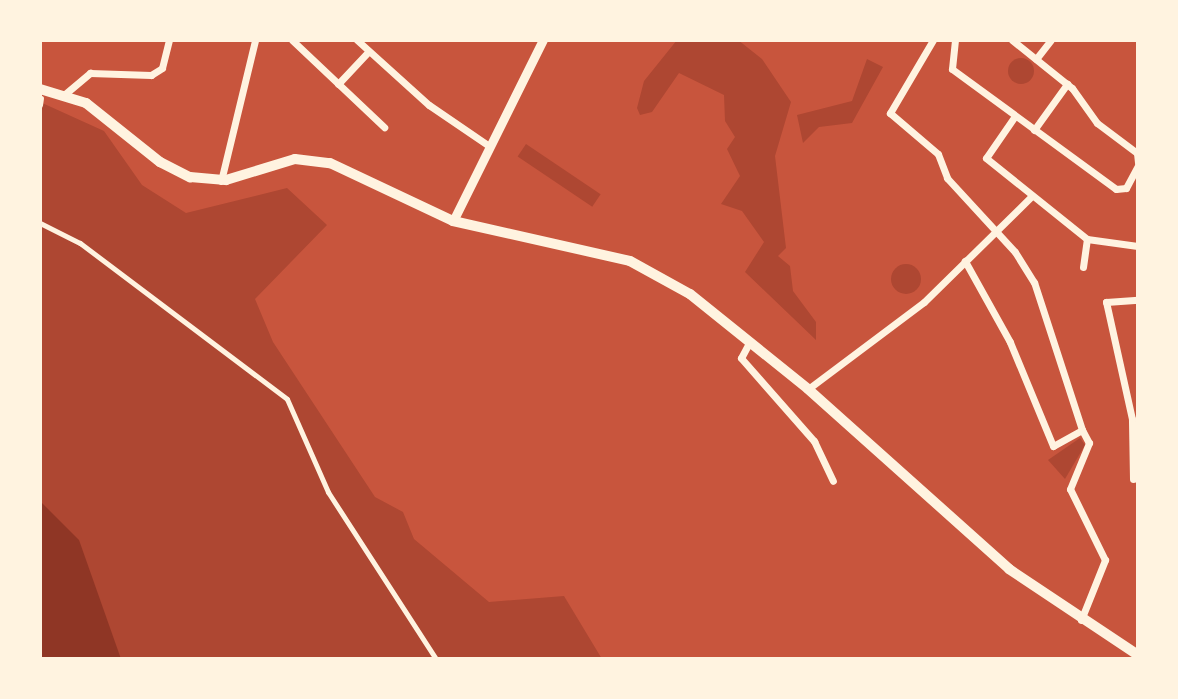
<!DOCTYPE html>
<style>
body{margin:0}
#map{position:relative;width:1178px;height:699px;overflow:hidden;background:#c8553d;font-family:"Exo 2",sans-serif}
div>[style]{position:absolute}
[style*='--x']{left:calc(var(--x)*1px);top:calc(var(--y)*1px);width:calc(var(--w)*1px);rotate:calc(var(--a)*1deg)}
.green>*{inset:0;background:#ae4732;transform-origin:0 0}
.round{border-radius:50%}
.water>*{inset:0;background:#8f3625}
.pedestrian>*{height:5px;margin:-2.5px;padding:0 2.5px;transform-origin:2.5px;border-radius:2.5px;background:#fff3e0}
.minor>*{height:7px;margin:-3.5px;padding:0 3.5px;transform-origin:3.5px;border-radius:3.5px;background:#fff3e0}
.tertiary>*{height:9px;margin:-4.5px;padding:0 4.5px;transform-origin:4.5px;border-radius:4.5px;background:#fff3e0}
.secondary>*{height:10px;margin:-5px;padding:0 5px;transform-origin:5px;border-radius:5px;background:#fff3e0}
span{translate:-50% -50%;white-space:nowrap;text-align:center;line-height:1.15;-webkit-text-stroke:7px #fff3e0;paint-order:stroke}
.frame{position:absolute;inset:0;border:42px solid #fff3e0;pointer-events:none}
</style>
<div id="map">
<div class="green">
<div style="clip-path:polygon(677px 40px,738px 40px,762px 59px,791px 102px,775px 156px,786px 248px,778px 256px,790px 266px,793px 291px,816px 322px,816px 340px,745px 272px,764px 242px,742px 211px,721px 204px,740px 176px,727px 149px,735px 137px,725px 121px,724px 95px,679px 73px,652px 112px,640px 115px,637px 108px,644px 81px)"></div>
<div class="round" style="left:1008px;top:58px;width:26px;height:26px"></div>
<div style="clip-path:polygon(867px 59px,883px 67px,852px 123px,819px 127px,803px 143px,797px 115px,852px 101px)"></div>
<div style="clip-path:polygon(40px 102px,104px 131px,142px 185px,186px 213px,287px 188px,327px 225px,255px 299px,273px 342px,375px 497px,403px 512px,414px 539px,489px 602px,564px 596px,602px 659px,40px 659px)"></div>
<div style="left:526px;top:144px;width:90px;height:15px;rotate:34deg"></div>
<div class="round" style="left:891px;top:264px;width:30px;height:30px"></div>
<div style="clip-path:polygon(1080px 438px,1085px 445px,1065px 479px,1048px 460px)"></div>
</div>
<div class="water">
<div style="clip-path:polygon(40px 501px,79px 540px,121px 659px,40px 659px)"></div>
</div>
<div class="pedestrian">
<div style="--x:40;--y:105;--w:7;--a:-82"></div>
<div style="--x:40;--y:223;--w:45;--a:26.6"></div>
<div style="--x:80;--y:243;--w:259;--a:37"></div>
<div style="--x:287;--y:399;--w:102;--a:66.2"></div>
<div style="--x:328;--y:492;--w:199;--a:57.1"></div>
</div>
<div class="minor">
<div style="--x:292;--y:40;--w:127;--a:43.4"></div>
<div style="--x:357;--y:40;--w:97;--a:42.1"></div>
<div style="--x:429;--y:105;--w:73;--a:34.3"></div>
<div style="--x:933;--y:40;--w:85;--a:120.5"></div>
<div style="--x:890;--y:113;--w:63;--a:40.5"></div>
<div style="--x:938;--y:154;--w:26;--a:69"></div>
<div style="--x:947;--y:178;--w:100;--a:47.4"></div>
<div style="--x:1015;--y:252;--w:36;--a:58"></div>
<div style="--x:1034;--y:282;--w:156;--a:72"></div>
<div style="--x:1082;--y:430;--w:33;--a:151"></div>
<div style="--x:1053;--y:446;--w:113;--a:-112.5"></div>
<div style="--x:1010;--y:342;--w:93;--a:-119.1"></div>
<div style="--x:955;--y:40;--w:29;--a:96"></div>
<div style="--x:952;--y:69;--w:203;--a:36.2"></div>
<div style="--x:1116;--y:189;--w:10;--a:-6"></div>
<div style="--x:1126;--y:188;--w:26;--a:-62"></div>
<div style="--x:1012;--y:40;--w:77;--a:38.7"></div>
<div style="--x:1072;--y:88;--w:43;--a:54.5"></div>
<div style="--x:1097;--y:123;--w:50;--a:36.9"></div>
<div style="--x:1137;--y:153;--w:10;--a:84"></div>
<div style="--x:1036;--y:59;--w:24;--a:-52"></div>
<div style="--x:338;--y:84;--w:44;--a:-46.8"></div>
<div style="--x:65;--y:94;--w:33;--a:-40"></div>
<div style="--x:90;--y:73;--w:61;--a:1.9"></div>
<div style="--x:151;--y:75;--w:13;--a:-32"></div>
<div style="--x:162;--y:68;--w:29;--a:-76"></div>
<div style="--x:1015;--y:116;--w:51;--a:124.6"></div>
<div style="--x:986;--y:158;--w:129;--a:38.7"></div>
<div style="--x:1087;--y:239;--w:51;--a:7.8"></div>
<div style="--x:1034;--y:130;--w:57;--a:-54.3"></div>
<div style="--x:221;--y:181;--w:145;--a:-76.4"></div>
<div style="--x:1083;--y:267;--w:28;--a:-82"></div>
<div style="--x:749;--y:343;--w:17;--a:118"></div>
<div style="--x:741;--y:358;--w:111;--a:48.7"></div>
<div style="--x:814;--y:441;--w:44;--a:64.6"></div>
<div style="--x:808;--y:389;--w:145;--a:-36.9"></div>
<div style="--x:924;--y:302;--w:150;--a:-44.5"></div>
<div style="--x:1133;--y:479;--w:60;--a:-91"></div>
<div style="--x:1132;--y:419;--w:120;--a:-102.5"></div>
<div style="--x:1106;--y:302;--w:32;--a:-4"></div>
<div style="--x:1081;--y:620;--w:65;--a:-68.2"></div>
<div style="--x:1105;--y:560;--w:79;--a:-116.2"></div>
<div style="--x:1070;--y:489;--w:50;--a:-67.6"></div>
<div style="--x:1089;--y:443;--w:15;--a:-118"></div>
</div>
<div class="tertiary">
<div style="--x:453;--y:221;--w:202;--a:-63.6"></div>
</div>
<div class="secondary">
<div style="--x:40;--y:89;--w:48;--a:16.9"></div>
<div style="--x:86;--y:103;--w:95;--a:38.6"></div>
<div style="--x:160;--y:162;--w:34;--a:27"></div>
<div style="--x:190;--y:177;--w:36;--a:5"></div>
<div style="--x:226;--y:180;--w:72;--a:-16.9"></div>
<div style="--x:295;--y:159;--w:35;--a:7"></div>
<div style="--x:330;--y:163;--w:136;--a:25.2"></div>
<div style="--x:453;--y:221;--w:181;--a:12.7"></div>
<div style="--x:630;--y:261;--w:68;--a:28.8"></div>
<div style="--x:690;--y:294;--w:151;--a:38.8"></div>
<div style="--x:808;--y:389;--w:270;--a:41.8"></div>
<div style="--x:1009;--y:569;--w:155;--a:33.7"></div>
</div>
<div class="frame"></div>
</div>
